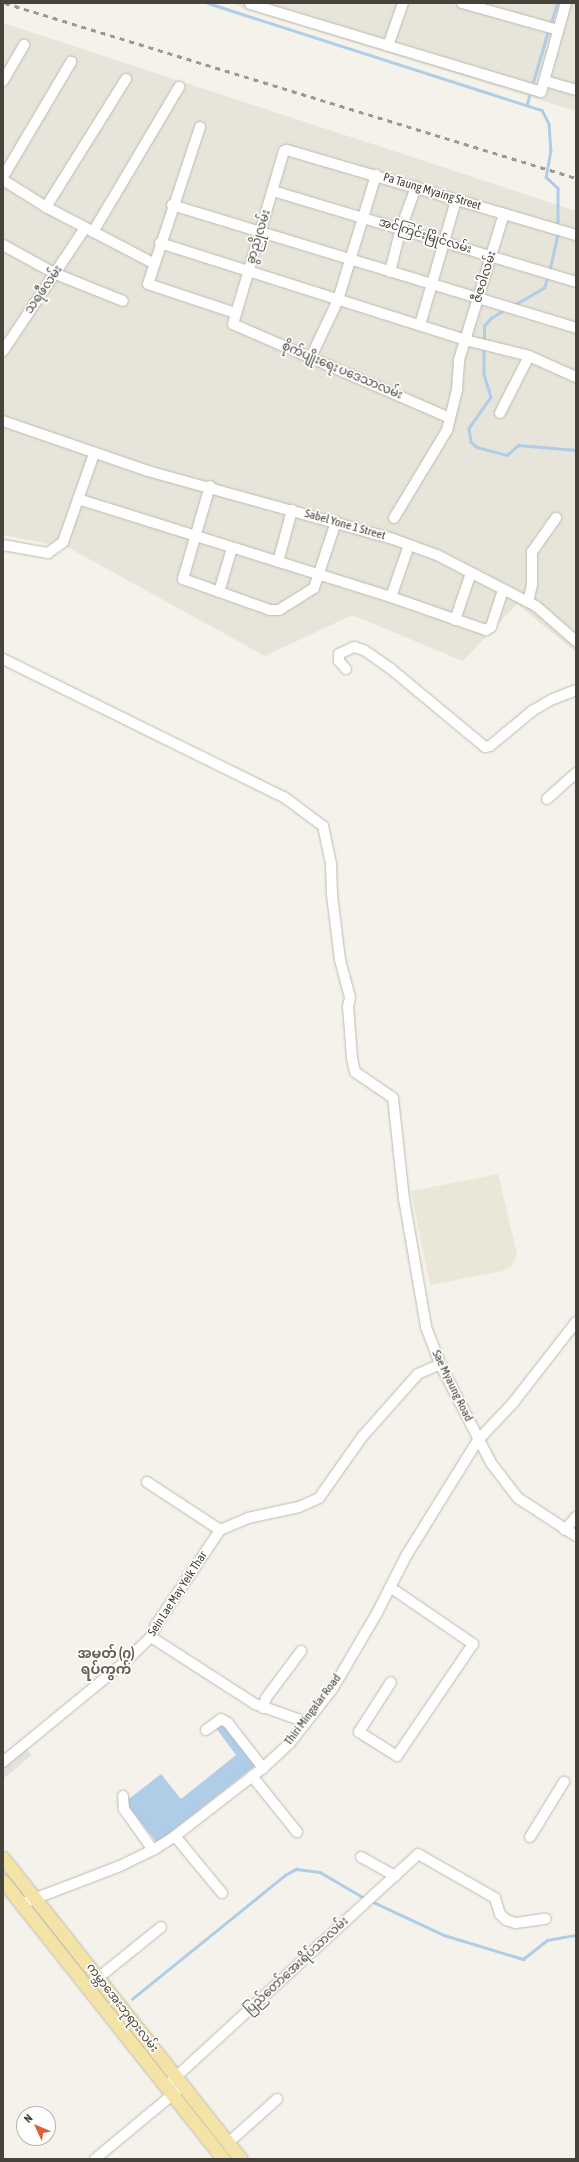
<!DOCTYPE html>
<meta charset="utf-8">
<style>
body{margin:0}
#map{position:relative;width:579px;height:2162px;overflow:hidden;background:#f4f2eb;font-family:"Asap Condensed","Noto Sans Myanmar",sans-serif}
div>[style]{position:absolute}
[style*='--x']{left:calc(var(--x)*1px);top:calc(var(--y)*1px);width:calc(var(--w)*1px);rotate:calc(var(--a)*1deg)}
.residential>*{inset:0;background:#e7e4da}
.education>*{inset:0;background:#ebe7d7}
.parking>*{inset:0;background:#e3e2df}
.water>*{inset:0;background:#b0cde8}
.stream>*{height:2.5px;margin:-1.25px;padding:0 1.25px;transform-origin:1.25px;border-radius:1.25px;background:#b0cde8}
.roads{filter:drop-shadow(0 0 1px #bebaaf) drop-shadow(0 0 1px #bebaaf)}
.minor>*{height:10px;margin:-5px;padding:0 5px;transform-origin:5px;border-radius:5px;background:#fff}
.major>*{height:13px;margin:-6.5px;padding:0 6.5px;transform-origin:6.5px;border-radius:6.5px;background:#f3e3a6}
.rail>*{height:2.5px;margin-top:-1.25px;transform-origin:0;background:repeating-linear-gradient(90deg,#999 0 5px,transparent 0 10px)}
span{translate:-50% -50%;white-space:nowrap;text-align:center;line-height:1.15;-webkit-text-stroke:3.5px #fff;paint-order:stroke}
.street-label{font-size:12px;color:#47433a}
.quarter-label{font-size:14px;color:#696252;font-weight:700}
.frame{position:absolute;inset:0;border:4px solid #47433a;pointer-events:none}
.north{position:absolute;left:16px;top:2106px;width:40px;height:40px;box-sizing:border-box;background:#fff;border:1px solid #b5b4b0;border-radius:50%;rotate:314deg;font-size:11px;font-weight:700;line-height:16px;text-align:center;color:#47433a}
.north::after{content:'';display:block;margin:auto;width:14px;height:18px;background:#e05e36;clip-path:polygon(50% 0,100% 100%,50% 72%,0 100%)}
</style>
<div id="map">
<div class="residential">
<div style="clip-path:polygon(234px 3px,576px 3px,576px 111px,244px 9px)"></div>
<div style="clip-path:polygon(3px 23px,576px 211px,576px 652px,517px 604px,463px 661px,352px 615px,265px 656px,69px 548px,3px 535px)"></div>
</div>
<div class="education">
<div style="clip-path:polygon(498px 1174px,517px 1254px,511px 1267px,503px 1271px,430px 1285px,411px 1191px)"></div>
</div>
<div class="parking">
<div style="clip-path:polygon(26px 1748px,32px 1755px,3px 1779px,3px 1767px)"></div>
</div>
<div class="water">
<div style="clip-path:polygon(223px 1723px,256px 1765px,157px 1843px,125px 1802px,161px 1774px,181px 1799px,236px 1755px,216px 1728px)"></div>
</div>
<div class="stream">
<div style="--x:208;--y:3;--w:351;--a:17.8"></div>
<div style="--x:542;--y:110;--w:16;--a:63"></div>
<div style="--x:549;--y:124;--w:26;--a:86"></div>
<div style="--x:551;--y:150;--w:27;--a:100"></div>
<div style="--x:546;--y:177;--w:16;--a:43"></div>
<div style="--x:558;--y:188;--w:39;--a:90"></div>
<div style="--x:550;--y:26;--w:24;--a:-73"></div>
<div style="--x:533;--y:82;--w:53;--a:-73.6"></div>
<div style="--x:527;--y:104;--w:8;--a:-76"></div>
<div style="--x:549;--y:272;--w:41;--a:-77.3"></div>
<div style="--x:514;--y:305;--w:34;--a:-30"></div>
<div style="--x:544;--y:288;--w:13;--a:-72"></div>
<div style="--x:484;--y:343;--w:17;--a:-90"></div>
<div style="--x:484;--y:326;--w:11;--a:-49"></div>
<div style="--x:491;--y:318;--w:15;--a:-32"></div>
<div style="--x:484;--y:348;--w:26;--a:90"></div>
<div style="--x:484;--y:374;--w:24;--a:73"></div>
<div style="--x:491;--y:397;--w:38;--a:125"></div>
<div style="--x:469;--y:428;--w:14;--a:82"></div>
<div style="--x:471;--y:442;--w:8;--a:40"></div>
<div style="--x:477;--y:447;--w:31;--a:15"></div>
<div style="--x:507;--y:455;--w:15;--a:-42"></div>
<div style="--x:518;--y:445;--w:58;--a:4.9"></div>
<div style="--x:371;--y:1901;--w:81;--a:25"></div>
<div style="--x:444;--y:1935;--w:83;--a:16.9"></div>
<div style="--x:523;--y:1959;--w:31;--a:-38"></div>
<div style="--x:547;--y:1940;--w:29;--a:-10"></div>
<div style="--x:132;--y:1999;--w:197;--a:-39"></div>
<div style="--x:285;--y:1875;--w:13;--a:-29"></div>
<div style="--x:296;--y:1869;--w:24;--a:7"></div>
<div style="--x:320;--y:1872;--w:53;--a:30.4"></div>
</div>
<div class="roads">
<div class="minor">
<div style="--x:462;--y:3;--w:100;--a:15.7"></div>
<div style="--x:250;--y:4;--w:304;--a:16.8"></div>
<div style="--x:541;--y:92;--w:92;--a:-74.3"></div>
<div style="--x:388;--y:46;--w:46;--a:-70.8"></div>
<div style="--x:3;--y:81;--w:42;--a:-59.7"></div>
<div style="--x:545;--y:81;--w:32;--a:16"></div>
<div style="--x:200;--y:127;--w:165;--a:108.3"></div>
<div style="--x:148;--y:284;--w:92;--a:18.4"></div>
<div style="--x:3;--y:177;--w:134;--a:-59.4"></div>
<div style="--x:3;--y:180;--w:51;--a:32.1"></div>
<div style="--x:46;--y:207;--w:121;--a:27.6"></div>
<div style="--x:273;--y:191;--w:316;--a:16.7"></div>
<div style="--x:172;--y:205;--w:422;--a:16.9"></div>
<div style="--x:46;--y:207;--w:151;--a:-58"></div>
<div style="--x:93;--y:232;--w:169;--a:-59.3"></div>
<div style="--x:160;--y:243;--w:320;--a:17.6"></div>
<div style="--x:465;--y:340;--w:66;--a:14"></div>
<div style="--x:529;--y:356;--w:51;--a:24.1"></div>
<div style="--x:3;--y:245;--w:60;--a:28.7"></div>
<div style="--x:56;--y:274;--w:72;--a:21.9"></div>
<div style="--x:390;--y:272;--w:45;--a:-76"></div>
<div style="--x:401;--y:228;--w:44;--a:-69.9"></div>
<div style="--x:420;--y:325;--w:130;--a:-73.9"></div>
<div style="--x:3;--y:351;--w:148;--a:-56.3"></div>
<div style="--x:311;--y:357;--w:63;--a:-64.7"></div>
<div style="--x:338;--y:300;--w:131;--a:-73.1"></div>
<div style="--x:500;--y:413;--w:64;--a:-63"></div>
<div style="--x:450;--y:418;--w:236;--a:-156.6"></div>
<div style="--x:233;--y:324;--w:180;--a:-73.6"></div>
<div style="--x:284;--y:151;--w:3;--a:-18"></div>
<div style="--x:287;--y:150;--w:301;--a:16.4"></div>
<div style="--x:3;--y:421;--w:153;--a:19"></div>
<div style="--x:148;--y:471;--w:254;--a:15.5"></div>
<div style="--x:393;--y:539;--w:47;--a:20"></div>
<div style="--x:437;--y:555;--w:111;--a:27.3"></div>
<div style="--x:536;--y:606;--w:53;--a:41.2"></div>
<div style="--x:210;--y:486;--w:97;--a:106.2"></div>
<div style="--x:183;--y:579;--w:92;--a:19.6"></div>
<div style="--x:270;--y:610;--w:9;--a:0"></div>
<div style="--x:279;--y:610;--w:41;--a:-32.2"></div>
<div style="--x:314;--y:588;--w:70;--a:-71.6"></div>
<div style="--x:78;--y:499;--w:328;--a:17.4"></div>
<div style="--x:391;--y:597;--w:101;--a:19.2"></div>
<div style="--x:486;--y:630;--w:6;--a:-31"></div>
<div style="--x:491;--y:627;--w:39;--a:-72"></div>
<div style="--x:394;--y:518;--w:103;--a:-58.9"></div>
<div style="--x:447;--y:430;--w:41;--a:-76"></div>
<div style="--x:457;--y:390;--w:30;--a:-86"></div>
<div style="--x:459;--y:360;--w:153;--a:-72.9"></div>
<div style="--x:3;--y:545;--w:46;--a:10.1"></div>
<div style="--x:48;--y:553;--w:19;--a:-36"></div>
<div style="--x:63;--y:542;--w:93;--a:-70.6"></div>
<div style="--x:278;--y:562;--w:54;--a:-74.9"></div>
<div style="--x:219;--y:592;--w:46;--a:-73.5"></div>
<div style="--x:391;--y:597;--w:55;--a:-70.9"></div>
<div style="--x:528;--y:602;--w:18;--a:-77"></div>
<div style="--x:532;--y:584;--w:32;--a:-90"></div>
<div style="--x:532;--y:552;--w:42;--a:-54.8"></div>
<div style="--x:455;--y:620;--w:50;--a:-71.2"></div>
<div style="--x:3;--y:659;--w:313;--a:26.2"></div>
<div style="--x:284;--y:797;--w:49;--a:36.6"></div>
<div style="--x:323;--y:826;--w:40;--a:78"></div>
<div style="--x:331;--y:865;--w:30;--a:88"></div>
<div style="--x:332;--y:895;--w:65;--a:83"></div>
<div style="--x:340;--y:960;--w:39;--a:75"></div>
<div style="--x:350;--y:998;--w:8;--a:104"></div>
<div style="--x:348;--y:1006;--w:52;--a:85.6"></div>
<div style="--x:352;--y:1058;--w:14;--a:78"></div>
<div style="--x:355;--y:1072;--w:46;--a:34.4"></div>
<div style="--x:393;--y:1098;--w:102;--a:83.8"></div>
<div style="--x:404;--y:1199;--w:130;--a:80.2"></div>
<div style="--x:426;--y:1327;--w:40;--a:69"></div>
<div style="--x:440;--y:1364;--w:111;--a:62.7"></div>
<div style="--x:491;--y:1463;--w:44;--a:52.4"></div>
<div style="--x:518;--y:1498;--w:69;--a:33.2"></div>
<div style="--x:346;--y:669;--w:11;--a:-131"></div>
<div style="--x:339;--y:661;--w:7;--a:-90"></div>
<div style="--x:339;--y:654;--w:17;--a:-25"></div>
<div style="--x:354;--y:647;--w:10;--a:17"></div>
<div style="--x:364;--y:650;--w:33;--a:35"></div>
<div style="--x:391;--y:669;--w:122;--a:39.7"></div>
<div style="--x:485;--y:747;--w:5;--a:-11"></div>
<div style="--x:490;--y:746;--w:55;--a:-39.8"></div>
<div style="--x:532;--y:711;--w:24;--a:-30"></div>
<div style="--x:553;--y:699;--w:25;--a:-21"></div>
<div style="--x:547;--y:799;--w:39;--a:-42"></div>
<div style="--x:147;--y:1482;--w:87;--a:33.3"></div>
<div style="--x:220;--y:1530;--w:30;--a:-23"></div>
<div style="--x:248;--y:1518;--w:52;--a:-12.2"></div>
<div style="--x:299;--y:1507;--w:22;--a:-24"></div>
<div style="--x:319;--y:1498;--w:75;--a:-54.8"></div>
<div style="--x:362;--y:1437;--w:84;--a:-48.4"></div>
<div style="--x:418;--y:1374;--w:24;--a:-24"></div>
<div style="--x:565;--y:1530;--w:17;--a:-50"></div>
<div style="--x:390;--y:1587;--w:101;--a:34.5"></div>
<div style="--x:473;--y:1644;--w:135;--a:124.2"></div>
<div style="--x:397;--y:1756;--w:45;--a:-147.7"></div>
<div style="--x:359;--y:1732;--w:59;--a:-57.4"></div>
<div style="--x:151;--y:1637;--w:124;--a:32.8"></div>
<div style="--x:255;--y:1704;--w:54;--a:19.4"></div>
<div style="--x:263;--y:1708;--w:10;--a:-73"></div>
<div style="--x:266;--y:1698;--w:59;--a:-53.3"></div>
<div style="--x:206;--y:1730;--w:19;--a:-36"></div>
<div style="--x:221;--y:1719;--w:8;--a:30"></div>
<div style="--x:228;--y:1723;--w:57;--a:52.1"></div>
<div style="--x:3;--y:1762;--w:159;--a:-39.4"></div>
<div style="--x:126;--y:1661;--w:35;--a:-44"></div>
<div style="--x:151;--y:1637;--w:13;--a:-67"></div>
<div style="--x:156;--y:1625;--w:115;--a:-56"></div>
<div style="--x:252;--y:1776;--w:72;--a:51.2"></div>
<div style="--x:123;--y:1796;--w:13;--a:86"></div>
<div style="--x:124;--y:1809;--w:50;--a:54.7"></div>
<div style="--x:175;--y:1836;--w:74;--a:50.5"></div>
<div style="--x:530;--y:1837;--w:65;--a:-58.3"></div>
<div style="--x:361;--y:1857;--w:39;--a:29"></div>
<div style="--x:21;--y:1904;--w:106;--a:-21"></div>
<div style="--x:120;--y:1866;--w:37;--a:-26"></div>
<div style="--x:153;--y:1850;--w:26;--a:-32"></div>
<div style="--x:175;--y:1836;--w:111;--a:-37.7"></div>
<div style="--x:263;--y:1768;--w:37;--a:-43"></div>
<div style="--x:290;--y:1743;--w:70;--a:-52"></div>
<div style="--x:333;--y:1688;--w:87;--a:-59.6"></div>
<div style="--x:377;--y:1613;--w:64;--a:-63"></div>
<div style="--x:406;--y:1556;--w:137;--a:-58.2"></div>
<div style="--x:478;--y:1440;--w:51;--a:-46.6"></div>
<div style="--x:513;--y:1403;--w:103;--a:-52.1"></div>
<div style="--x:98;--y:1978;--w:81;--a:-39"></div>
<div style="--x:165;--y:2087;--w:344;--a:-42.6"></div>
<div style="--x:418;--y:1854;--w:89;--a:29.7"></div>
<div style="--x:495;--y:1898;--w:17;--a:73"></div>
<div style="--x:500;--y:1914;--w:8;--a:45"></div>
<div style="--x:506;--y:1920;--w:10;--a:17"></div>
<div style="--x:516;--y:1923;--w:30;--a:-8"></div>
<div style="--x:228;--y:2143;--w:66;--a:-41.9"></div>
<div style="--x:95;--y:2159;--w:114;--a:-39.7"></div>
</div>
<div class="major">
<div style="--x:3;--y:1858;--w:384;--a:51.7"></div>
<div style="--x:3;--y:1881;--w:355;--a:51.6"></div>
</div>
</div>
<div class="rail">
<div style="--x:5;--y:3;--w:597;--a:17.04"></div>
</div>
<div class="street-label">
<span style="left:432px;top:192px;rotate:17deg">Pa Taung Myaing Street</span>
<span style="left:425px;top:236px;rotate:17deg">အင်ကြင်းမြိုင်လမ်း</span>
<span style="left:259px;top:237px;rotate:-73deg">ခွာညိုလမ်း</span>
<span style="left:485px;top:277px;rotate:-73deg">ဇီဇဝါလမ်း</span>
<span style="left:44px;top:290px;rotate:-55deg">သရဖီလမ်း</span>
<span style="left:342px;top:371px;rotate:23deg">စိုက်ပျိုးရေး ပဒေသာလမ်း</span>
<span style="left:345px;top:525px;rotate:16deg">Sabel Yone 1 Street</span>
<span style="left:452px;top:1386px;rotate:64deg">Sae Myaung Road</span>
<span style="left:178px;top:1594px;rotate:-57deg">Sein Lae May Yeik Thar</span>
<span style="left:313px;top:1710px;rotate:-53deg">Thiri Mingalar Road</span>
<span style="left:297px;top:1966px;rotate:-43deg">ပြည်တော်အေးရိပ်သာလမ်း</span>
<span style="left:122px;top:2008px;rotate:52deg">ကမ္ဘာအေးဘုရားလမ်း</span>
</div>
<div class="quarter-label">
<span style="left:106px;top:1661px">အမှတ် (၇)<br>ရပ်ကွက်</span>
</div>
<div class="frame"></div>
<div class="north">N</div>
</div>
